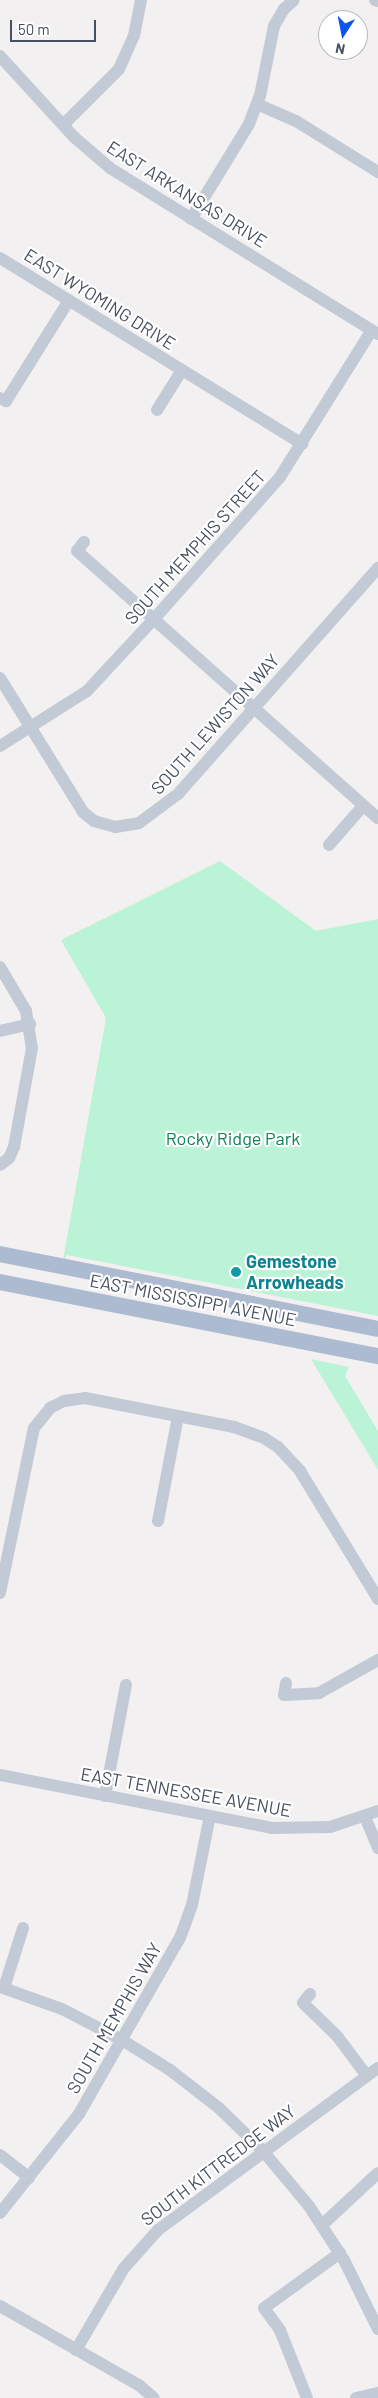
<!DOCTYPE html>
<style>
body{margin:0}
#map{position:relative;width:378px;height:2398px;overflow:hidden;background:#f2f0f0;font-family:Barlow,sans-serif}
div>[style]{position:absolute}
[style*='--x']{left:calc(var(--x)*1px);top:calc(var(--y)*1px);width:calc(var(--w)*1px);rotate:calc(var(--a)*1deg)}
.green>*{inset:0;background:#bbf3d7}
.minor>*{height:12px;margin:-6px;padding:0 6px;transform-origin:6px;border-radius:6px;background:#c2cad6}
.major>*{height:16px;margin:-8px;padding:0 8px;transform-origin:8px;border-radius:8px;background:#adbbd1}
.dots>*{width:14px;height:14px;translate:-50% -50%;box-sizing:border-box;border:2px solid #fff;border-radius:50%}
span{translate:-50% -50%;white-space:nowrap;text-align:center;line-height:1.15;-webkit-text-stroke:4.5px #fff;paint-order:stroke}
.street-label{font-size:18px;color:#46505f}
.park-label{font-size:18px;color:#0f8255}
.culture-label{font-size:18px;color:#0d838f;font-weight:700}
.left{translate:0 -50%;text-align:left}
.north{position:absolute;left:318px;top:10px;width:50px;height:50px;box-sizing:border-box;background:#fff;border:1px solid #b5b9bf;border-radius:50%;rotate:191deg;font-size:14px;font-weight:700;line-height:20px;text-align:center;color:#46505f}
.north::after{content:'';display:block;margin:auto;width:18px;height:22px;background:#0a54f2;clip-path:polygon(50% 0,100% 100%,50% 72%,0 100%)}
.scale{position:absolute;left:10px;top:20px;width:86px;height:22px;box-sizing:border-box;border:2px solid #46505f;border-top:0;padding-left:6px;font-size:15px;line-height:18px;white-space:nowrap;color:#46505f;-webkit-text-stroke:4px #fff;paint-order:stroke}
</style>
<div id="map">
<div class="green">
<div style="clip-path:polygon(220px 861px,316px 931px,378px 919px,378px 1316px,67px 1255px,62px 1266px,106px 1018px,61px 940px)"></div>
<div style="clip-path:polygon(311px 1359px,349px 1367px,345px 1376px,378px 1431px,378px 1470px)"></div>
</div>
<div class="minor">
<div style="--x:375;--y:0;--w:3;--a:18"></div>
<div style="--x:0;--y:56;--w:110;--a:47.6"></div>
<div style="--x:74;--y:137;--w:48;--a:40.7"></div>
<div style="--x:110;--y:168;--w:315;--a:31.8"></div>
<div style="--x:257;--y:104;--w:43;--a:23.6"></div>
<div style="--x:296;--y:121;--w:97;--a:31.9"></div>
<div style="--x:63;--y:125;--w:79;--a:-45"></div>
<div style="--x:119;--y:69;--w:36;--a:-66"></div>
<div style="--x:134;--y:36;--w:37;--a:-79"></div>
<div style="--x:191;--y:219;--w:111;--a:-58.6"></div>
<div style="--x:249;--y:124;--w:30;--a:-69"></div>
<div style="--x:260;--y:96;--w:71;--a:-78.7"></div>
<div style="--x:274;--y:26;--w:20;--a:-60"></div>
<div style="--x:284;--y:9;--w:13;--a:-42"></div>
<div style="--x:0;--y:258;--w:355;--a:31.6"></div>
<div style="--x:0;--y:398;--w:7;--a:27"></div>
<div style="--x:6;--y:401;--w:119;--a:-58"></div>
<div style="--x:157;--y:410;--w:47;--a:-58"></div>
<div style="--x:84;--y:542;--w:11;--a:128"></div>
<div style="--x:77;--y:551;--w:402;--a:41.6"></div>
<div style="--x:0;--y:678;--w:158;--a:58.2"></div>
<div style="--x:83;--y:812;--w:14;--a:39"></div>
<div style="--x:94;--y:821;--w:22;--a:16"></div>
<div style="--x:115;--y:827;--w:24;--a:-9"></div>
<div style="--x:139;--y:823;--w:49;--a:-36.6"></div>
<div style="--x:178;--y:794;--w:302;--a:-48.5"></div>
<div style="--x:0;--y:746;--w:103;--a:-32.3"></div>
<div style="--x:87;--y:691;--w:98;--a:-47.1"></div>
<div style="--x:154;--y:619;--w:190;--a:-48.4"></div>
<div style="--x:280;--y:477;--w:173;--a:-58"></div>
<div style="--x:329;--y:845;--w:52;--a:-48.9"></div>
<div style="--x:0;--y:967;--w:51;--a:59.4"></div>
<div style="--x:26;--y:1011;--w:37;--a:81"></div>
<div style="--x:32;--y:1048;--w:101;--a:100.3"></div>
<div style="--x:14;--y:1147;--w:12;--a:114"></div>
<div style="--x:9;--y:1158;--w:11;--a:142"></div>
<div style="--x:0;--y:1031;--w:31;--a:-13"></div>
<div style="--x:158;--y:1521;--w:107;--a:-79.2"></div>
<div style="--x:0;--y:1593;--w:168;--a:-78.4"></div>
<div style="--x:34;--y:1428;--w:26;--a:-51"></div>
<div style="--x:50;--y:1408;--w:16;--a:-27"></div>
<div style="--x:64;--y:1401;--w:21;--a:-8"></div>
<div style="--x:85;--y:1398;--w:152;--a:11"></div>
<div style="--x:234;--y:1427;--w:32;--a:20"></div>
<div style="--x:264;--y:1438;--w:17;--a:33"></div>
<div style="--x:278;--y:1447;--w:33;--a:47"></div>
<div style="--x:300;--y:1471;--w:150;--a:58.6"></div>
<div style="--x:286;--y:1683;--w:12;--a:99"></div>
<div style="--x:284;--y:1695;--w:35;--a:-3"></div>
<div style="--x:319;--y:1693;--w:68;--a:-29.2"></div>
<div style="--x:0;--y:1775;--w:277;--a:11"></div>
<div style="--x:272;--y:1828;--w:58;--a:-1"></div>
<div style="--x:330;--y:1827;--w:51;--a:-18.4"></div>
<div style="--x:105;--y:1796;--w:113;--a:-79.3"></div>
<div style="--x:365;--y:1817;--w:34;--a:67"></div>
<div style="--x:0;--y:1987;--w:66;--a:19.5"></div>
<div style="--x:62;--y:2009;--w:68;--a:27.3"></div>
<div style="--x:122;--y:2040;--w:57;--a:32"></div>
<div style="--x:170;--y:2070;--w:62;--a:37.8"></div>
<div style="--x:219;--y:2108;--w:62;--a:44.3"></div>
<div style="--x:263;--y:2151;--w:72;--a:50.1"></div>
<div style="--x:309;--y:2206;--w:64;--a:57.1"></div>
<div style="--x:344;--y:2260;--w:77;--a:63.8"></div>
<div style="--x:4;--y:1988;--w:63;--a:-72.4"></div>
<div style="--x:310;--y:1994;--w:11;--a:128"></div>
<div style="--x:303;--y:2003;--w:47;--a:44.1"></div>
<div style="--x:337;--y:2036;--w:50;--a:53.1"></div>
<div style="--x:0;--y:2155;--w:37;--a:38"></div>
<div style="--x:0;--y:2213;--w:127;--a:-51.4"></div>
<div style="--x:79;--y:2114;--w:203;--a:-60.2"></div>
<div style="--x:180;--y:1938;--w:35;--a:-70"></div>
<div style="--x:192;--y:1905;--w:91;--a:-78.6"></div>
<div style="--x:322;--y:2225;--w:76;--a:-42.9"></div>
<div style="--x:0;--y:2306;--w:161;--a:29.7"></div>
<div style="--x:140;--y:2386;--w:18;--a:41"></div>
<div style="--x:76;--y:2350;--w:95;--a:-59.7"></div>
<div style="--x:124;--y:2268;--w:51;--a:-48.2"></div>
<div style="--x:158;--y:2230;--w:273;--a:-36.4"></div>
<div style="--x:307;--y:2398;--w:73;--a:-111.7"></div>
<div style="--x:280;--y:2330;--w:27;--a:-126"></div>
<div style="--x:264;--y:2308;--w:94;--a:-35.9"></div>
<div style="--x:356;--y:2398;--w:23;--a:-13"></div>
</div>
<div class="major">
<div style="--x:0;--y:1254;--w:385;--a:11.2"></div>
<div style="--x:0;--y:1282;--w:385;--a:11.1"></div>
</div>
<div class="dots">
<div style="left:236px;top:1272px;background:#0f9aa8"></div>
</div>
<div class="street-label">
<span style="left:187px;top:194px;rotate:32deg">EAST ARKANSAS DRIVE</span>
<span style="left:100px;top:299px;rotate:32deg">EAST WYOMING DRIVE</span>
<span style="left:195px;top:547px;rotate:-48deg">SOUTH MEMPHIS STREET</span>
<span style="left:215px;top:724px;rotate:-48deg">SOUTH LEWISTON WAY</span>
<span style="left:193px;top:1300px;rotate:11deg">EAST MISSISSIPPI AVENUE</span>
<span style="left:186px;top:1792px;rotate:10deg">EAST TENNESSEE AVENUE</span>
<span style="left:114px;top:2018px;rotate:-60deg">SOUTH MEMPHIS WAY</span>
<span style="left:218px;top:2165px;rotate:-37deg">SOUTH KITTREDGE WAY</span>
</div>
<div class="park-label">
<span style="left:233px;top:1138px">Rocky Ridge Park</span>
</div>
<div class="culture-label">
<span class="left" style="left:246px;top:1272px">Gemestone<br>Arrowheads</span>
</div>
<div class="north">N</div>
<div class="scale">50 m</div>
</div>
